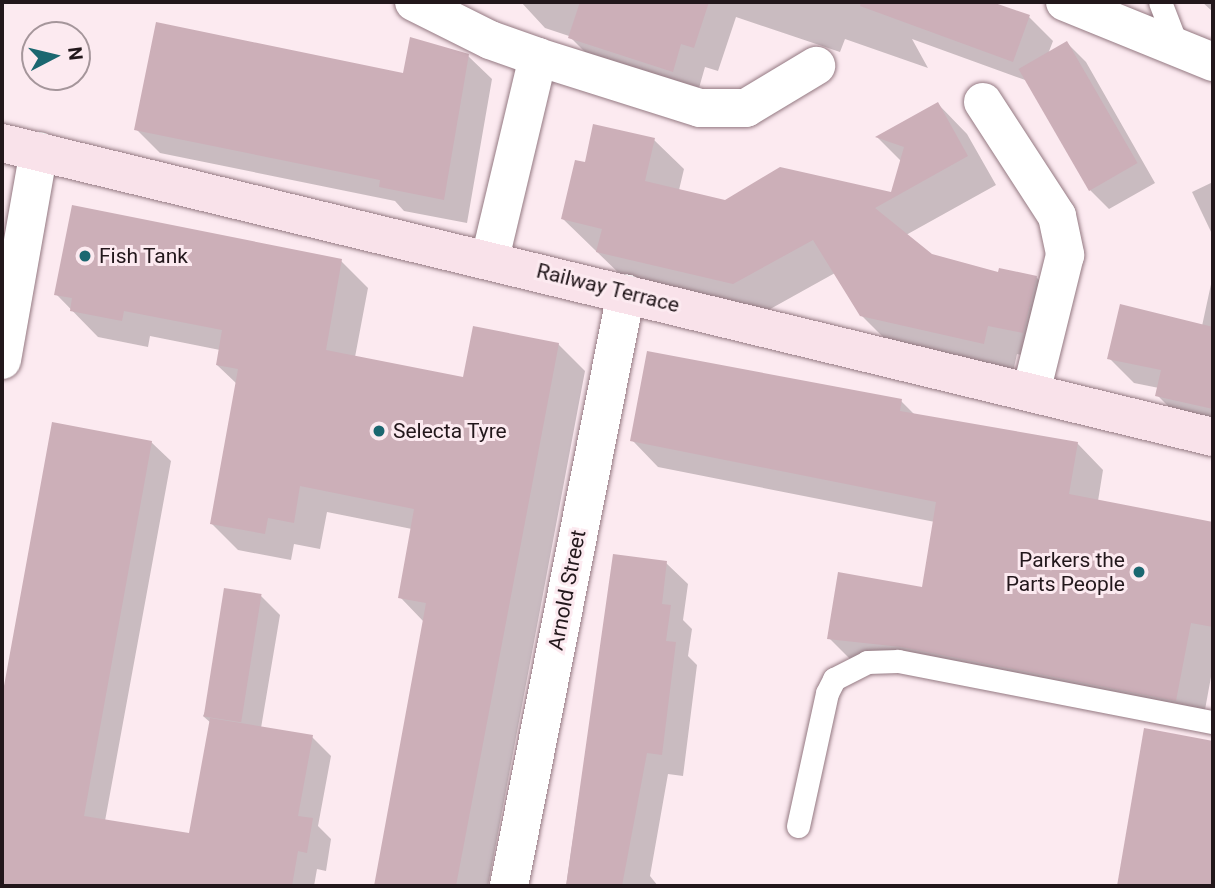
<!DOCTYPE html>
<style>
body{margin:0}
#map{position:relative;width:1215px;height:888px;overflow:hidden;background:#fceaf0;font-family:Roboto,sans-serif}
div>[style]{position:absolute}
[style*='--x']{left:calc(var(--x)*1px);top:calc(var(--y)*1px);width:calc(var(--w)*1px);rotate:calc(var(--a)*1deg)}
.shadow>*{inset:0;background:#0003}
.building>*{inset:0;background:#ccafb8;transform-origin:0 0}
.roads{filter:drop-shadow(0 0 2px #947982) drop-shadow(0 0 2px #947982)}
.lane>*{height:23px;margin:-11.5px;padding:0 11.5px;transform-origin:11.5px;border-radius:11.5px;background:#fff}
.street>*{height:38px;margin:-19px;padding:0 19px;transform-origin:19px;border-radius:19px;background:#fff}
.secondary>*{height:38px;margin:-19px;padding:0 19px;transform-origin:19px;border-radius:19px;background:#f9e2ea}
.dots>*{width:19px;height:19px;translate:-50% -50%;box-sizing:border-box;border:4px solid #fceaf0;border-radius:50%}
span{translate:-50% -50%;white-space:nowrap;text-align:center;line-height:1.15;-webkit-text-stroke:6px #fceaf0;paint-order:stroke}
.poi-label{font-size:21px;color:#22171b}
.left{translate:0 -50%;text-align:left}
.right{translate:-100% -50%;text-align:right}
.street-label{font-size:21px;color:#22171b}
.frame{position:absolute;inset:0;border:4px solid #22171b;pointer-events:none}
.north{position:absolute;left:21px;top:21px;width:70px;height:70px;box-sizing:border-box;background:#fceaf0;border:2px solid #a5969b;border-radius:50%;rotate:83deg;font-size:19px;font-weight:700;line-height:28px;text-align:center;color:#22171b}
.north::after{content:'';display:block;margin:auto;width:24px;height:32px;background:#1b6770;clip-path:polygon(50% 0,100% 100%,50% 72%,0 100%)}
</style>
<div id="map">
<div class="shadow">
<div style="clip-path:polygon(521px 2px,987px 2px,1029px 17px,1053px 41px,1048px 54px,1067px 43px,1086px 62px,1155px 183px,1109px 209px,1090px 190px,1028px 81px,912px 39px,928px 68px,845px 39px,840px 52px,736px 17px,718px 71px,705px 67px,697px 95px,594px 61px,569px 36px,545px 28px)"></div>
<div style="clip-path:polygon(1202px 2px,1213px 2px,1213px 12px,1212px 11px)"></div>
<div style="clip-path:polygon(468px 56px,492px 79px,467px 223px,404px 211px,395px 201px,160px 153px,136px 129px,404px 75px)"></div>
<div style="clip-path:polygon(938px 104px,967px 134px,996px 185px,906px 235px,931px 256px,999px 275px,1036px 277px,1066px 307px,1052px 362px,1017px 354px,1013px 372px,891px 345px,861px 315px,835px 273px,763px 313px,627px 281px,563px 219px,586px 164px,654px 140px,684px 169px,679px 190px,726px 202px,892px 194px,901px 161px,878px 138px)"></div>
<div style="clip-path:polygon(1213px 182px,1213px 236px,1192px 192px)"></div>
<div style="clip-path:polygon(341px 261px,368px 288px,355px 357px,465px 379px,558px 344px,585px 371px,488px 886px,376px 886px,424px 622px,400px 597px,412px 529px,327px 512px,320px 549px,294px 544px,291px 560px,238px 550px,211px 523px,237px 384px,217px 365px,220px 350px,150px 336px,148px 347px,98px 337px,56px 294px)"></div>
<div style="clip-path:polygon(1213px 275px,1213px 427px,1182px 420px,1157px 395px,1159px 388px,1134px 383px,1109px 358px,1202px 326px)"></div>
<div style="clip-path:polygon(901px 401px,915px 415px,1077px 443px,1103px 470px,1098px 501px,1213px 523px,1213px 666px,1202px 726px,855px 664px,829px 638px,923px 589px,935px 522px,658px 467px,632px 440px)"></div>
<div style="clip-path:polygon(53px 424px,151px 442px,171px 461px,105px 821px,190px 835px,211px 723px,203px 716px,261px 596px,280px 615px,261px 728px,312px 737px,331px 756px,318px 826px,331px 839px,326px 871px,317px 869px,314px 886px,2px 886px,2px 707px)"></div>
<div style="clip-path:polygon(615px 556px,666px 563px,688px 584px,683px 620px,692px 629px,688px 656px,697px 665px,683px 776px,668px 774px,650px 876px,658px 886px,566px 886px)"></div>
<div style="clip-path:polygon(1146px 730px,1213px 742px,1213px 886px,1119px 886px)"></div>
</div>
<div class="building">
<div style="clip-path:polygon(580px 2px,709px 2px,694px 48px,681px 44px,673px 72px,568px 38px)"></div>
<div style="clip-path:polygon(861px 2px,992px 2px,1030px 15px,1013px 62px,860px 6px)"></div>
<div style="clip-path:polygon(156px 22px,403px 73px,410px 37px,469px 54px,444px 200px,379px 187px,380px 180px,134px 130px)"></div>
<div style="left:1067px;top:41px;width:141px;height:56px;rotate:60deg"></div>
<div style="clip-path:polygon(938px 102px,968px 156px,875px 208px,932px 254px,998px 272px,999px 268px,1037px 276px,1023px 333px,988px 326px,984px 344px,860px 316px,813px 240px,733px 284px,596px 252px,602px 229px,561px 219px,575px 160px,585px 162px,593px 124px,655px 138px,645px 181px,725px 200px,780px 167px,891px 192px,904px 147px,875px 137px)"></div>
<div style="clip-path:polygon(72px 205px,342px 259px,326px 350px,463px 377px,473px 326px,559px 343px,456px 886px,374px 886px,426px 603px,398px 598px,414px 509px,300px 486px,294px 523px,268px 518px,265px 534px,210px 524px,238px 369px,216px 365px,222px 330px,124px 311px,122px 321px,70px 311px,72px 298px,54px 295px)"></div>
<div style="clip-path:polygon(1120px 304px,1213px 327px,1213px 409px,1155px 396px,1161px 370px,1107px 359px)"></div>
<div style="clip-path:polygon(647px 351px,902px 399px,900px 411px,1078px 442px,1069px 494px,1213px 522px,1213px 627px,1191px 623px,1176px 701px,901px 647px,827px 639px,838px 572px,922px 587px,936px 502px,630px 441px)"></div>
<div style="clip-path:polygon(52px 422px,152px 441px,84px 816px,189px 833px,210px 718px,313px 735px,298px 816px,313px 818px,307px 853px,298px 851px,292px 886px,2px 886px,2px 697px)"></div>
<div style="clip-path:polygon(613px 554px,667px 561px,662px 604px,671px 605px,666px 641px,676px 642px,662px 755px,647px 753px,622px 886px,566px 886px)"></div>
<div style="left:224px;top:588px;width:38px;height:130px;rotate:9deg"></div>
<div style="clip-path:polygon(1144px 728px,1213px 741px,1213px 886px,1117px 886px)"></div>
</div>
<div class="roads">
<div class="lane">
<div style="--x:1160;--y:2;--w:53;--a:68.8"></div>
<div style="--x:798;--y:826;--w:136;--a:-77.7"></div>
<div style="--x:827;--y:693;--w:16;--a:-63"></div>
<div style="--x:834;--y:679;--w:37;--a:-27"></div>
<div style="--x:867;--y:662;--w:31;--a:-2"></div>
<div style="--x:898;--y:661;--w:321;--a:11"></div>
</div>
<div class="street">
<div style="--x:414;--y:2;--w:85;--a:26.6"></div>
<div style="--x:490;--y:40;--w:51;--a:19.5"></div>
<div style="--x:538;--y:57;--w:208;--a:103.4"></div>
<div style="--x:1065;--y:2;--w:160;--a:22.1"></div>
<div style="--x:538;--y:57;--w:170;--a:17.5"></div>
<div style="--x:700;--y:108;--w:46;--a:0"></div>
<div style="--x:746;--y:108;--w:82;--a:-31"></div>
<div style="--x:983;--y:102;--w:136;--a:57"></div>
<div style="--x:1057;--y:216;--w:40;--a:78"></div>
<div style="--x:1065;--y:255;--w:141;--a:103.9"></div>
<div style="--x:2;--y:360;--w:212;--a:-80"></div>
<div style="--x:509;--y:886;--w:604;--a:-78.84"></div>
</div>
<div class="secondary">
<div style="--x:2;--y:143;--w:1246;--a:13.65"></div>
</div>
</div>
<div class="dots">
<div style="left:85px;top:256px;background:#1b6770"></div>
<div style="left:379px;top:431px;background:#1b6770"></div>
<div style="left:1139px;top:572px;background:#1b6770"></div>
</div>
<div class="poi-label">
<span class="left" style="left:99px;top:256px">Fish Tank</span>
<span class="left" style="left:393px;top:431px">Selecta Tyre</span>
<span class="right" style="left:1125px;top:572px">Parkers the<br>Parts People</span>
</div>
<div class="street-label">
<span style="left:608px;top:288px;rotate:14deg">Railway Terrace</span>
<span style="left:567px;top:590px;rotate:-79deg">Arnold Street</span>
</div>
<div class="frame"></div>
<div class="north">N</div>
</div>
